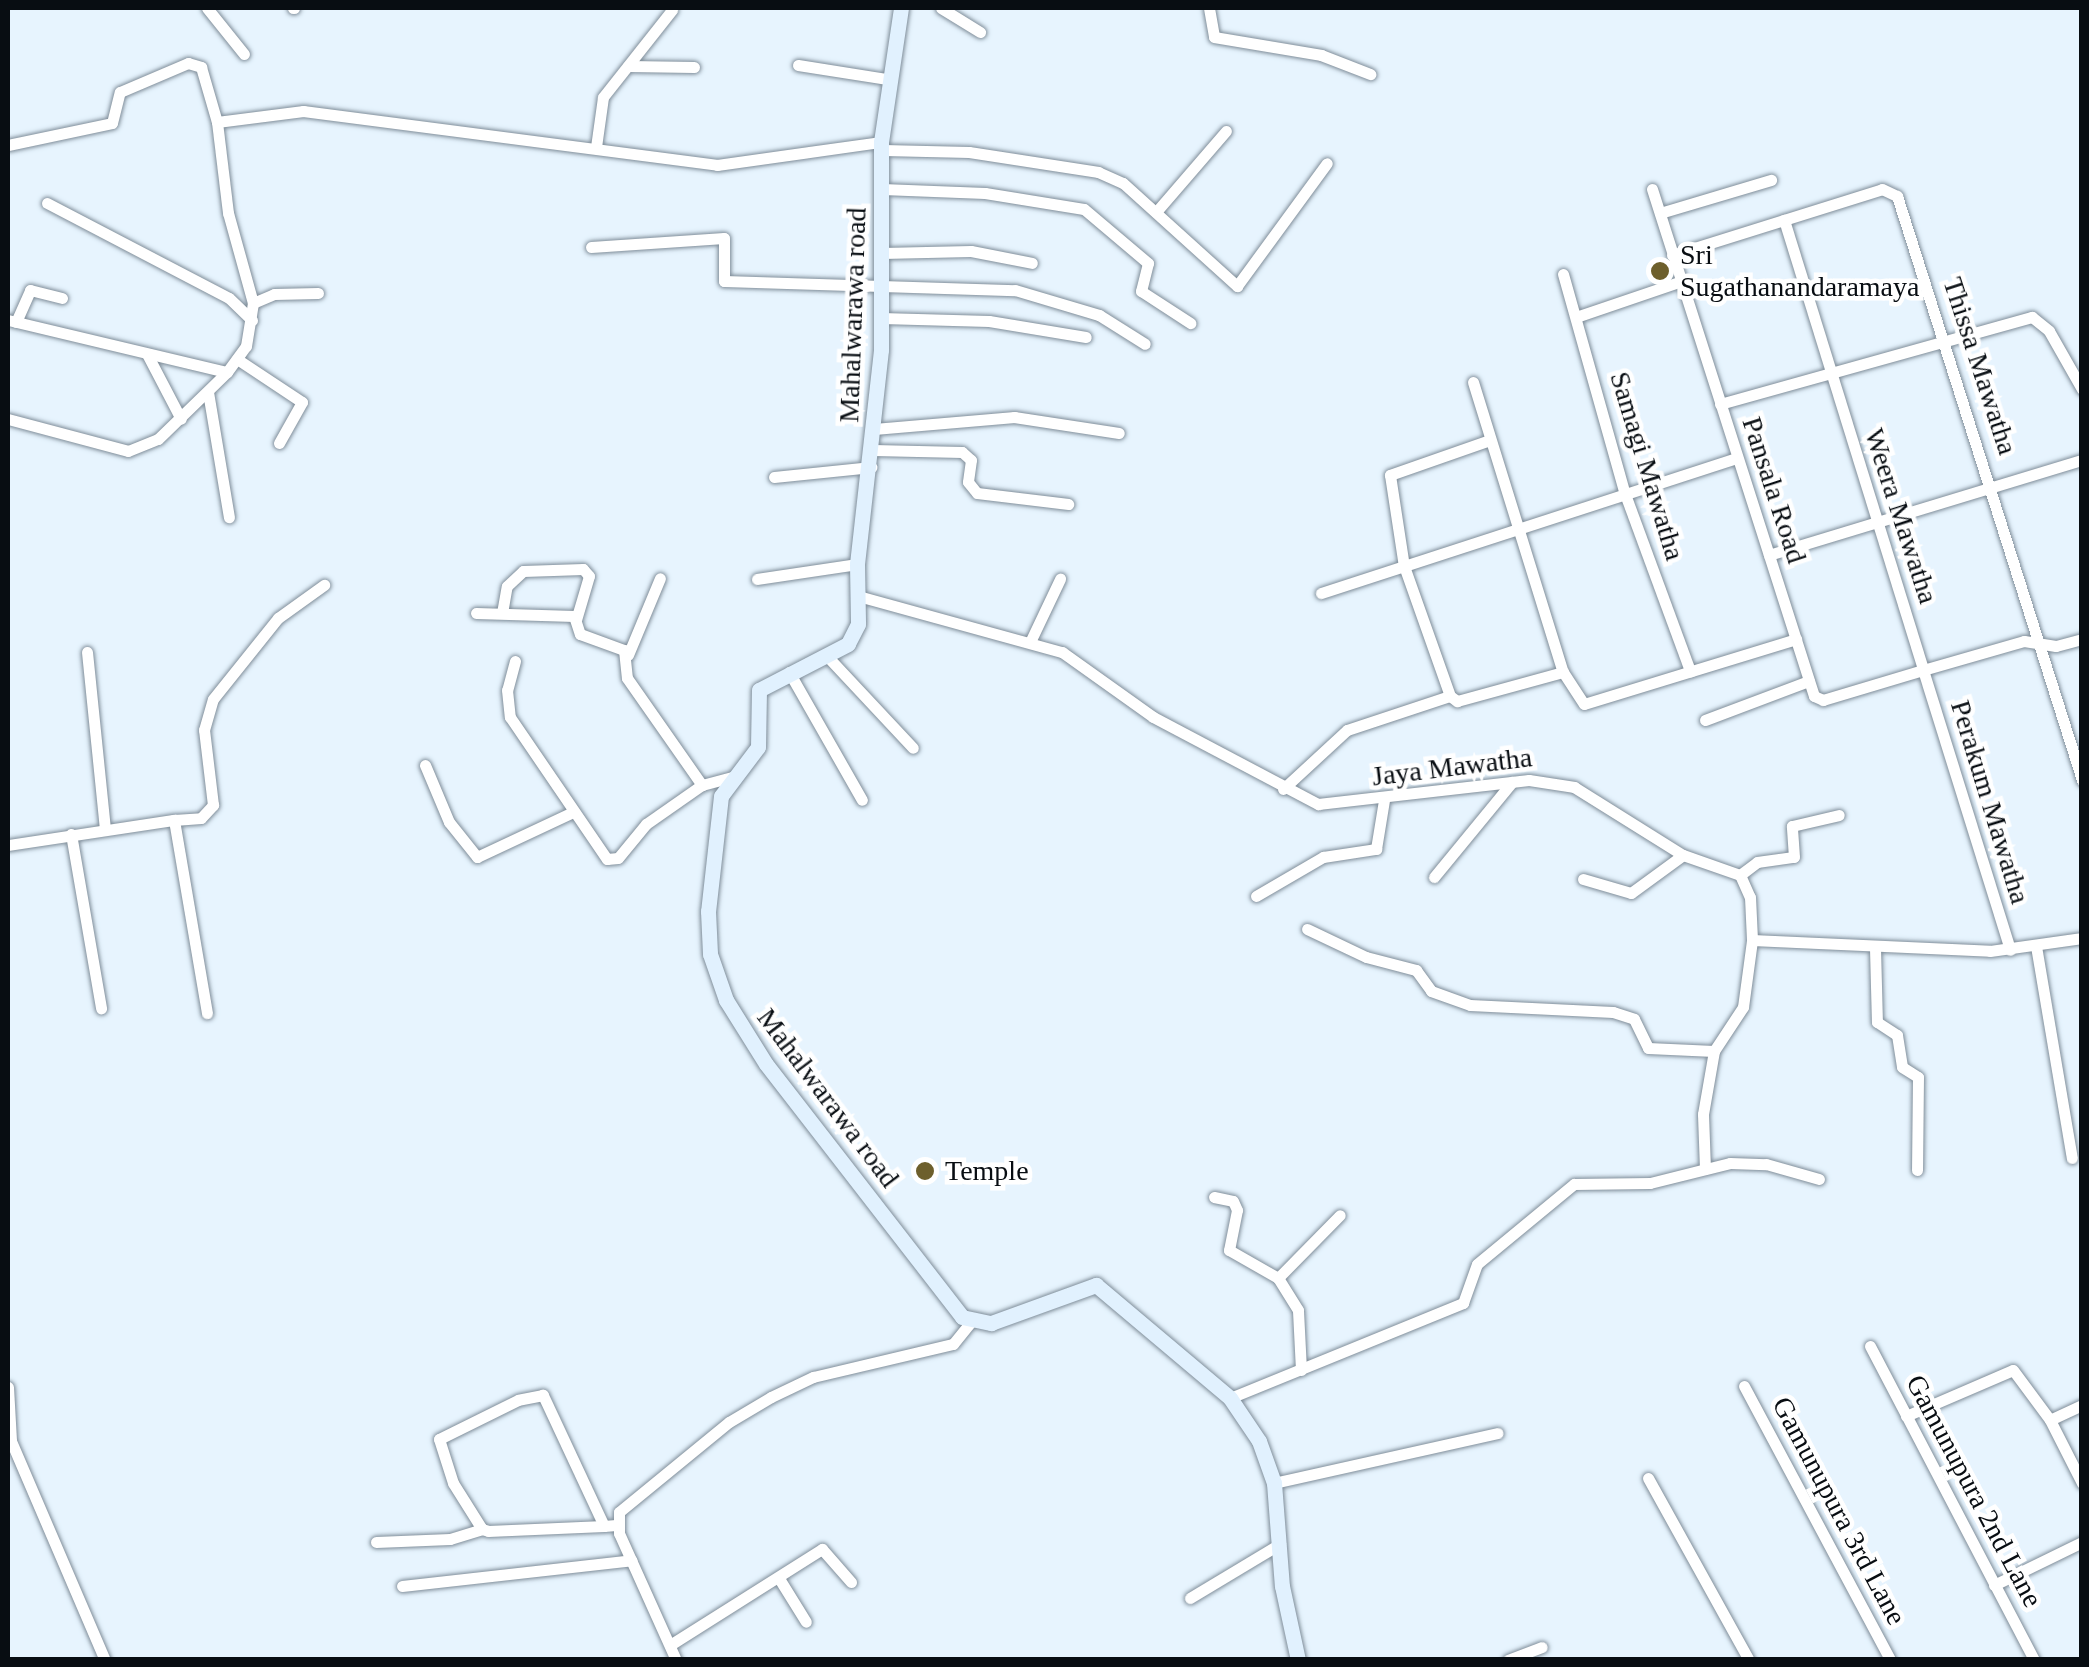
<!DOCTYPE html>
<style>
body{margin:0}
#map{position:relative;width:2089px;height:1667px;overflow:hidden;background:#e7f4fe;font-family:Georgia,serif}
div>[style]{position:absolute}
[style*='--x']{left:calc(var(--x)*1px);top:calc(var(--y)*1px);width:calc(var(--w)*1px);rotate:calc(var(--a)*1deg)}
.roads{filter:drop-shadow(0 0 2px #7f8d99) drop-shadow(0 0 2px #7f8d99)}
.street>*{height:11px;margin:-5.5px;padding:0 5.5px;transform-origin:5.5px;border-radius:5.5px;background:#fff}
.secondary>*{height:15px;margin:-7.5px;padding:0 7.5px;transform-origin:7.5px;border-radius:7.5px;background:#e1f1fe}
.dots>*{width:28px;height:28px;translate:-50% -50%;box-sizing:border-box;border:5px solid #fff;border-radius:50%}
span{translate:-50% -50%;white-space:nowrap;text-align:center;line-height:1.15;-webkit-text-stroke:9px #fff;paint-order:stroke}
.poi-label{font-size:28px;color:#080d12}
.left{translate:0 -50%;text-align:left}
.street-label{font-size:28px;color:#080d12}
.frame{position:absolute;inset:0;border:10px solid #080d12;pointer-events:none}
</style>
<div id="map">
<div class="roads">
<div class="street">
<div style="--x:207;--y:8;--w:59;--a:51.2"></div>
<div style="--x:293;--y:8;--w:1;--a:0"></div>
<div style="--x:941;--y:8;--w:46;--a:31.6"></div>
<div style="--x:1209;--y:8;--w:29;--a:80"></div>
<div style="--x:1214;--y:37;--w:109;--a:9.5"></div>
<div style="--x:1321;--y:55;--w:53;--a:21.2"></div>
<div style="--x:798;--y:65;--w:89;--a:9"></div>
<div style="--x:628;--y:66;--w:66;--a:0.9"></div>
<div style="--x:8;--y:145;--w:106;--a:-11.9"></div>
<div style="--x:112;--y:123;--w:32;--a:-76"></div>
<div style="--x:120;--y:92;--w:74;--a:-23.1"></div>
<div style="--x:188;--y:63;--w:14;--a:17"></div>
<div style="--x:201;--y:67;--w:57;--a:73.8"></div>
<div style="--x:217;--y:122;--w:87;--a:-7.3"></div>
<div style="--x:303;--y:111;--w:418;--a:7.4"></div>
<div style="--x:717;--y:165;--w:166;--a:-8"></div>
<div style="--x:596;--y:147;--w:50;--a:-82"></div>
<div style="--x:603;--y:97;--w:111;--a:-51.6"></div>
<div style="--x:883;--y:150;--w:86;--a:1.3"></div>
<div style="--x:969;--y:152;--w:131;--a:8.8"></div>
<div style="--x:1098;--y:172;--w:27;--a:24"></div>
<div style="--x:1123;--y:183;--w:154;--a:42.1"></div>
<div style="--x:1237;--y:286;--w:152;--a:-53.8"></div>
<div style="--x:882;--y:189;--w:103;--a:2.2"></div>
<div style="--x:985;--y:193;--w:100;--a:9.2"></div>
<div style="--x:1084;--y:209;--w:84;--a:40.2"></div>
<div style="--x:1148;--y:263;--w:29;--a:104"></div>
<div style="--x:1141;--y:291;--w:59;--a:33.1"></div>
<div style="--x:1652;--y:189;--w:532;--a:72.28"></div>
<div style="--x:1814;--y:696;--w:10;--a:24"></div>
<div style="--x:1823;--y:700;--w:104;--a:-16.7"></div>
<div style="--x:1923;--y:670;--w:293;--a:72.7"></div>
<div style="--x:47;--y:203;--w:205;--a:27.6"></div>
<div style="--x:229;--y:298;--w:32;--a:44"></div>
<div style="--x:1156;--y:212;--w:107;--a:-49.2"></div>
<div style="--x:1660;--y:213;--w:116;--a:-16.6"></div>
<div style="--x:1784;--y:220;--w:471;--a:72.8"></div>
<div style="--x:1923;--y:670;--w:105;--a:-16"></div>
<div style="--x:2024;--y:641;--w:32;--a:9"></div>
<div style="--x:2056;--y:646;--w:27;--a:-15"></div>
<div style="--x:591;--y:247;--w:133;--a:-3.9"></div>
<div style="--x:724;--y:238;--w:43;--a:90"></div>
<div style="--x:724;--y:281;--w:291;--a:1.8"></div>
<div style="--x:1015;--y:290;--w:88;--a:16.6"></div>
<div style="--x:1099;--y:315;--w:54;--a:32.2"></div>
<div style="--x:882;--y:253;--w:89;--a:-1.3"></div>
<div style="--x:971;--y:251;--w:62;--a:11.1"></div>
<div style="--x:1672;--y:255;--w:220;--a:-17.4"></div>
<div style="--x:1882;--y:189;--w:17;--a:25"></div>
<div style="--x:1897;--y:196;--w:613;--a:72.42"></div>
<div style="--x:1563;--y:274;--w:229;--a:74.3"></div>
<div style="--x:1625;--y:494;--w:189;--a:69.8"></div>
<div style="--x:253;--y:303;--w:23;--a:-23"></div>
<div style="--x:274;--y:294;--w:44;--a:-1.3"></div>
<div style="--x:1576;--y:317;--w:109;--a:-18.8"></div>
<div style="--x:881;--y:318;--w:108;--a:1.6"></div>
<div style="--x:989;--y:321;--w:98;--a:9.4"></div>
<div style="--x:8;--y:320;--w:225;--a:13.4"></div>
<div style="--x:227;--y:372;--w:32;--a:-54"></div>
<div style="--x:246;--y:346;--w:44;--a:-80.8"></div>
<div style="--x:253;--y:303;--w:93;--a:-105.5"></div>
<div style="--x:228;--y:213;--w:92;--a:-96.9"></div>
<div style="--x:16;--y:322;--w:35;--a:-66"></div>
<div style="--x:30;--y:290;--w:33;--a:14"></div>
<div style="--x:147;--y:354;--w:73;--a:62.4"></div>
<div style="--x:237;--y:359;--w:78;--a:33.5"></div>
<div style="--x:302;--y:402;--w:47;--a:119.3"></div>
<div style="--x:1473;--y:382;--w:304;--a:72.8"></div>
<div style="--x:1563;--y:672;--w:38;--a:57"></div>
<div style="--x:1584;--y:704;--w:222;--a:-17"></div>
<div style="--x:208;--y:392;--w:127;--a:80.5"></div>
<div style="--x:1720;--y:404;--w:324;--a:-15.6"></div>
<div style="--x:2032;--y:317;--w:22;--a:39"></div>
<div style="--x:2049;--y:331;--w:67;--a:60.4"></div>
<div style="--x:8;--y:419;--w:124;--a:14.9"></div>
<div style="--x:128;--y:451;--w:32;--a:-22"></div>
<div style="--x:158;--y:439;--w:96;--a:-44.2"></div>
<div style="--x:874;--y:429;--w:141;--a:-4.9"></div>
<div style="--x:1014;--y:417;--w:106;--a:8.7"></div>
<div style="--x:1487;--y:441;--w:103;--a:160.7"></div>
<div style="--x:1390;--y:475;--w:92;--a:81.3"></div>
<div style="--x:1404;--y:566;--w:138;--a:70.5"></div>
<div style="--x:1450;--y:696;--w:9;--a:36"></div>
<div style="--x:1457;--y:701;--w:110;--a:-15.3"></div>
<div style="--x:873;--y:450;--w:89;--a:1.3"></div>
<div style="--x:962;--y:452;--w:12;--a:42"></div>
<div style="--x:971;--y:460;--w:22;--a:98"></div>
<div style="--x:968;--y:482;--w:14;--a:51"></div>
<div style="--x:977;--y:493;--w:92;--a:6.9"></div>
<div style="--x:774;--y:477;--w:98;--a:-5.9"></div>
<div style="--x:1769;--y:555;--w:327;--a:-16.9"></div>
<div style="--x:757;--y:579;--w:101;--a:-8.5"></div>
<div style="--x:1321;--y:593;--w:437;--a:-18"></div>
<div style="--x:858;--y:596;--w:212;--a:15.4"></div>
<div style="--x:1062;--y:652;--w:112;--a:35.5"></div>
<div style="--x:1153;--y:717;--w:187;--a:27.8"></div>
<div style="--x:1318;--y:804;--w:212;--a:-6.5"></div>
<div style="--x:1529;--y:780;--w:46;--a:8.8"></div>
<div style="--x:1574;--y:787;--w:128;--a:32"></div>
<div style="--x:1683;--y:855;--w:60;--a:19.3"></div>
<div style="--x:1740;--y:875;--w:24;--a:66"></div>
<div style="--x:1750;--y:897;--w:43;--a:87.3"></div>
<div style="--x:1752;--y:940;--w:238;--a:2.6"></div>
<div style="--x:1990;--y:951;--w:93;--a:-8"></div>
<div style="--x:476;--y:613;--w:98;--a:1.8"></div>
<div style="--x:574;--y:616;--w:19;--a:72"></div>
<div style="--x:580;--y:634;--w:47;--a:20"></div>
<div style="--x:624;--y:650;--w:28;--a:84"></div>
<div style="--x:627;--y:678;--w:131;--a:55"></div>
<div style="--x:702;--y:785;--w:31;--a:-15"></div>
<div style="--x:502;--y:613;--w:27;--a:-80"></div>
<div style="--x:507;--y:586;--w:22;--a:-43"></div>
<div style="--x:523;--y:571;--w:60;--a:-1.9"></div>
<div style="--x:583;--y:569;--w:9;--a:49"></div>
<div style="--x:589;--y:576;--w:46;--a:106.5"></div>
<div style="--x:1031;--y:640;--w:68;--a:-64.6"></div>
<div style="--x:87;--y:652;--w:178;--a:84.2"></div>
<div style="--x:628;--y:655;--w:83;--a:-67.4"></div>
<div style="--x:826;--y:655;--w:127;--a:46.9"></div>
<div style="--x:515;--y:661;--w:30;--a:105"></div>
<div style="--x:507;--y:690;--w:27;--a:84"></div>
<div style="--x:510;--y:717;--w:172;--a:55.7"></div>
<div style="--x:607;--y:859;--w:11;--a:-5"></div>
<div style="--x:618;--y:858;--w:44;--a:-50.5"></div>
<div style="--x:646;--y:824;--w:68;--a:-34.9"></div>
<div style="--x:789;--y:672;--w:147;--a:60.3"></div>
<div style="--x:1705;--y:720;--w:111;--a:-20.6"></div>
<div style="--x:425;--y:765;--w:62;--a:67.2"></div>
<div style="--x:449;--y:822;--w:45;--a:51.3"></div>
<div style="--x:477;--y:857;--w:106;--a:-25.1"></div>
<div style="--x:1283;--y:789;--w:87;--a:-42.7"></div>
<div style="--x:1347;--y:730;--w:108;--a:-18.3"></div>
<div style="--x:174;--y:820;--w:27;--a:-4"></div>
<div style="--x:201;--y:818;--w:18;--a:-47"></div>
<div style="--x:213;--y:805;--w:76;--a:-96.8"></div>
<div style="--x:204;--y:730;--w:32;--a:-74"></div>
<div style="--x:213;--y:699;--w:104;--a:-51.3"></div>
<div style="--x:278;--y:618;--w:57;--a:-35.7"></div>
<div style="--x:71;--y:834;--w:177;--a:80.2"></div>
<div style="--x:8;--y:845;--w:168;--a:-8.6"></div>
<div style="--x:174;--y:820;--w:196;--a:80.3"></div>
<div style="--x:1740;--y:875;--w:21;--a:-37"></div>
<div style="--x:1757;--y:862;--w:37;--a:-8"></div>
<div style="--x:1794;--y:857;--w:31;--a:-94"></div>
<div style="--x:1792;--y:826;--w:48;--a:-13.2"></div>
<div style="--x:1434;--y:877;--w:123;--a:-50.6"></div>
<div style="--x:1583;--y:879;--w:50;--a:16.3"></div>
<div style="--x:1631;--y:893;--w:64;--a:-36.2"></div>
<div style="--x:1256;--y:896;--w:78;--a:-30.2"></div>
<div style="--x:1323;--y:857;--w:54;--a:-8.6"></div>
<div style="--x:1376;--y:849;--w:50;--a:-80.7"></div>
<div style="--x:1307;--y:929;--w:65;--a:25.4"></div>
<div style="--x:1366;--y:957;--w:52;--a:14.6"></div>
<div style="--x:1416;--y:970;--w:26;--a:54"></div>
<div style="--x:1431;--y:991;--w:41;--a:19.7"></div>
<div style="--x:1470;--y:1005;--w:143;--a:2.8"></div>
<div style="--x:1613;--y:1012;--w:22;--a:18"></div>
<div style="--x:1634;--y:1019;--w:32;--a:64"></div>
<div style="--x:1648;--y:1048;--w:66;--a:2.6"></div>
<div style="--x:2036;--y:946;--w:215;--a:80.4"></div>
<div style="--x:1875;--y:948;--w:74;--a:88.5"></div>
<div style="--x:1877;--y:1022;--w:24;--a:33"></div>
<div style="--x:1897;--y:1035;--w:32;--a:81"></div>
<div style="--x:1902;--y:1067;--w:19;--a:32"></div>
<div style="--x:1918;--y:1077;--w:93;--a:90.6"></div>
<div style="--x:1705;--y:1169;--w:55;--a:-92.1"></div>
<div style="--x:1703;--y:1114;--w:64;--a:-80.1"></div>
<div style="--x:1714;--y:1051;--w:53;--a:-56.6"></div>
<div style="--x:1743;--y:1007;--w:68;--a:-82.3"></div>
<div style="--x:1214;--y:1197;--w:19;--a:12"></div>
<div style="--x:1233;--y:1201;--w:10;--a:66"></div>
<div style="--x:1237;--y:1210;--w:41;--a:101.3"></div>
<div style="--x:1229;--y:1250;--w:56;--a:29.7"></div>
<div style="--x:1870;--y:1346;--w:354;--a:62.4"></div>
<div style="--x:1301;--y:1370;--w:60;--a:-92.9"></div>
<div style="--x:1298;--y:1310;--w:38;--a:-122"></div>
<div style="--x:1278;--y:1278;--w:88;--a:-45.5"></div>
<div style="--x:1744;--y:1386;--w:310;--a:61.9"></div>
<div style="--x:8;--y:1387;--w:54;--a:86.8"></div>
<div style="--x:11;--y:1441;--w:238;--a:66.8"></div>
<div style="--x:1230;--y:1398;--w:252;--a:-22.2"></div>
<div style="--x:1463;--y:1303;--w:41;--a:-70.3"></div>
<div style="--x:1477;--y:1264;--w:126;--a:-39.5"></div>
<div style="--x:1574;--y:1184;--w:76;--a:-0.8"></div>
<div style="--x:1650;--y:1183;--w:82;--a:-14"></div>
<div style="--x:1730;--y:1163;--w:36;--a:2"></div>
<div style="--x:1766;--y:1164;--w:55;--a:15.8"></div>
<div style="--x:2082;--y:1405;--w:35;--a:155"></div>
<div style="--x:2050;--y:1420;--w:71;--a:63.1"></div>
<div style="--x:1906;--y:1416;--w:116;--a:-23.3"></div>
<div style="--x:2013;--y:1370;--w:62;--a:53.5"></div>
<div style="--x:1648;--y:1478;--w:208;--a:61"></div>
<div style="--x:1274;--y:1483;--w:229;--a:-12.6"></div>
<div style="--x:604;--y:1526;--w:145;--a:-115"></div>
<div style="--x:543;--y:1395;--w:25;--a:169"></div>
<div style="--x:518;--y:1400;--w:88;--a:153.7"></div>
<div style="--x:439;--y:1439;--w:46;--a:72.3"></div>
<div style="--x:453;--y:1483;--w:54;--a:57.8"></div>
<div style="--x:482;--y:1529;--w:6;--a:18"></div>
<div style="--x:488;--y:1531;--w:116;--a:-2.5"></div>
<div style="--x:604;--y:1526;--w:12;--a:-5"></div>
<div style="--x:376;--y:1542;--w:74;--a:-2.3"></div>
<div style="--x:450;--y:1539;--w:34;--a:-17"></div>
<div style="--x:780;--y:1580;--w:49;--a:58.2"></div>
<div style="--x:1994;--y:1585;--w:98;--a:-26"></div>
<div style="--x:402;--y:1586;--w:231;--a:-6.4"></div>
<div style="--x:1190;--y:1598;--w:105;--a:-31"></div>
<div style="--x:670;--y:1645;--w:180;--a:-32.3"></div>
<div style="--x:822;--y:1549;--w:44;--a:48.7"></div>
<div style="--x:676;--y:1660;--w:139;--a:-114.2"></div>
<div style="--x:619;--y:1533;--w:21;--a:-90"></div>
<div style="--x:619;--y:1512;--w:142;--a:-39.3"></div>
<div style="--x:729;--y:1422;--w:49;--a:-30.8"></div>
<div style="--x:771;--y:1397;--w:47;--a:-25.5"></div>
<div style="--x:813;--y:1377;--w:144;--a:-13.3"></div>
<div style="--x:953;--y:1344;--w:27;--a:-51"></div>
<div style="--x:1508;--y:1660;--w:36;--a:-21"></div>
</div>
<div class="secondary">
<div style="--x:901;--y:8;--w:135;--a:98.5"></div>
<div style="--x:881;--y:142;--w:208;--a:90"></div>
<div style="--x:881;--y:350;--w:215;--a:96.4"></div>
<div style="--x:857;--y:564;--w:60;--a:89"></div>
<div style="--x:858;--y:624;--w:22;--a:117"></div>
<div style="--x:848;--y:644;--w:100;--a:152.7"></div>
<div style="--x:759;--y:690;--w:57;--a:91"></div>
<div style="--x:758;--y:747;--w:61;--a:127.1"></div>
<div style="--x:721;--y:796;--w:116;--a:96.4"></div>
<div style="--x:708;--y:911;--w:43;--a:87.3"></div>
<div style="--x:710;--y:954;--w:49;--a:70.8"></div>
<div style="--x:726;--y:1000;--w:75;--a:58"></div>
<div style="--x:766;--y:1064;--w:320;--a:52.2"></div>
<div style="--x:962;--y:1317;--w:30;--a:12"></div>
<div style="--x:991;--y:1323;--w:112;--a:-19.9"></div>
<div style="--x:1096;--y:1285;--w:175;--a:40.1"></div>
<div style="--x:1230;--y:1398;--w:52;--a:56"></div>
<div style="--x:1259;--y:1441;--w:45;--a:70.3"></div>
<div style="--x:1274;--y:1483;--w:103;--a:85.6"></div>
<div style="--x:1282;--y:1586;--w:76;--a:77.8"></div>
</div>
</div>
<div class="dots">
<div style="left:1660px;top:271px;background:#6d5f2c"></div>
<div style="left:925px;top:1171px;background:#6d5f2c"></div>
</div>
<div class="poi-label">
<span class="left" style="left:1680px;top:271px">Sri<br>Sugathanandaramaya</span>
<span class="left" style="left:945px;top:1171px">Temple</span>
</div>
<div class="street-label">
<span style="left:853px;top:315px;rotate:-88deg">Mahalwarawa road</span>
<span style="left:1980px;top:366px;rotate:72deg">Thissa Mawatha</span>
<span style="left:1647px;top:466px;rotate:73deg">Samagi Mawatha</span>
<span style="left:1774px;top:490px;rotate:72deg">Pansala Road</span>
<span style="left:1901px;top:516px;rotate:72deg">Weera Mawatha</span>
<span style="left:1452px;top:767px;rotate:-7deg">Jaya Mawatha</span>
<span style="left:1990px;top:802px;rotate:73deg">Perakum Mawatha</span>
<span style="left:828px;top:1098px;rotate:53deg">Mahalwarawa road</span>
<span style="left:1974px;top:1491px;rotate:62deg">Gamunupura 2nd Lane</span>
<span style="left:1839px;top:1511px;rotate:62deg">Gamunupura 3rd Lane</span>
</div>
<div class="frame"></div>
</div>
